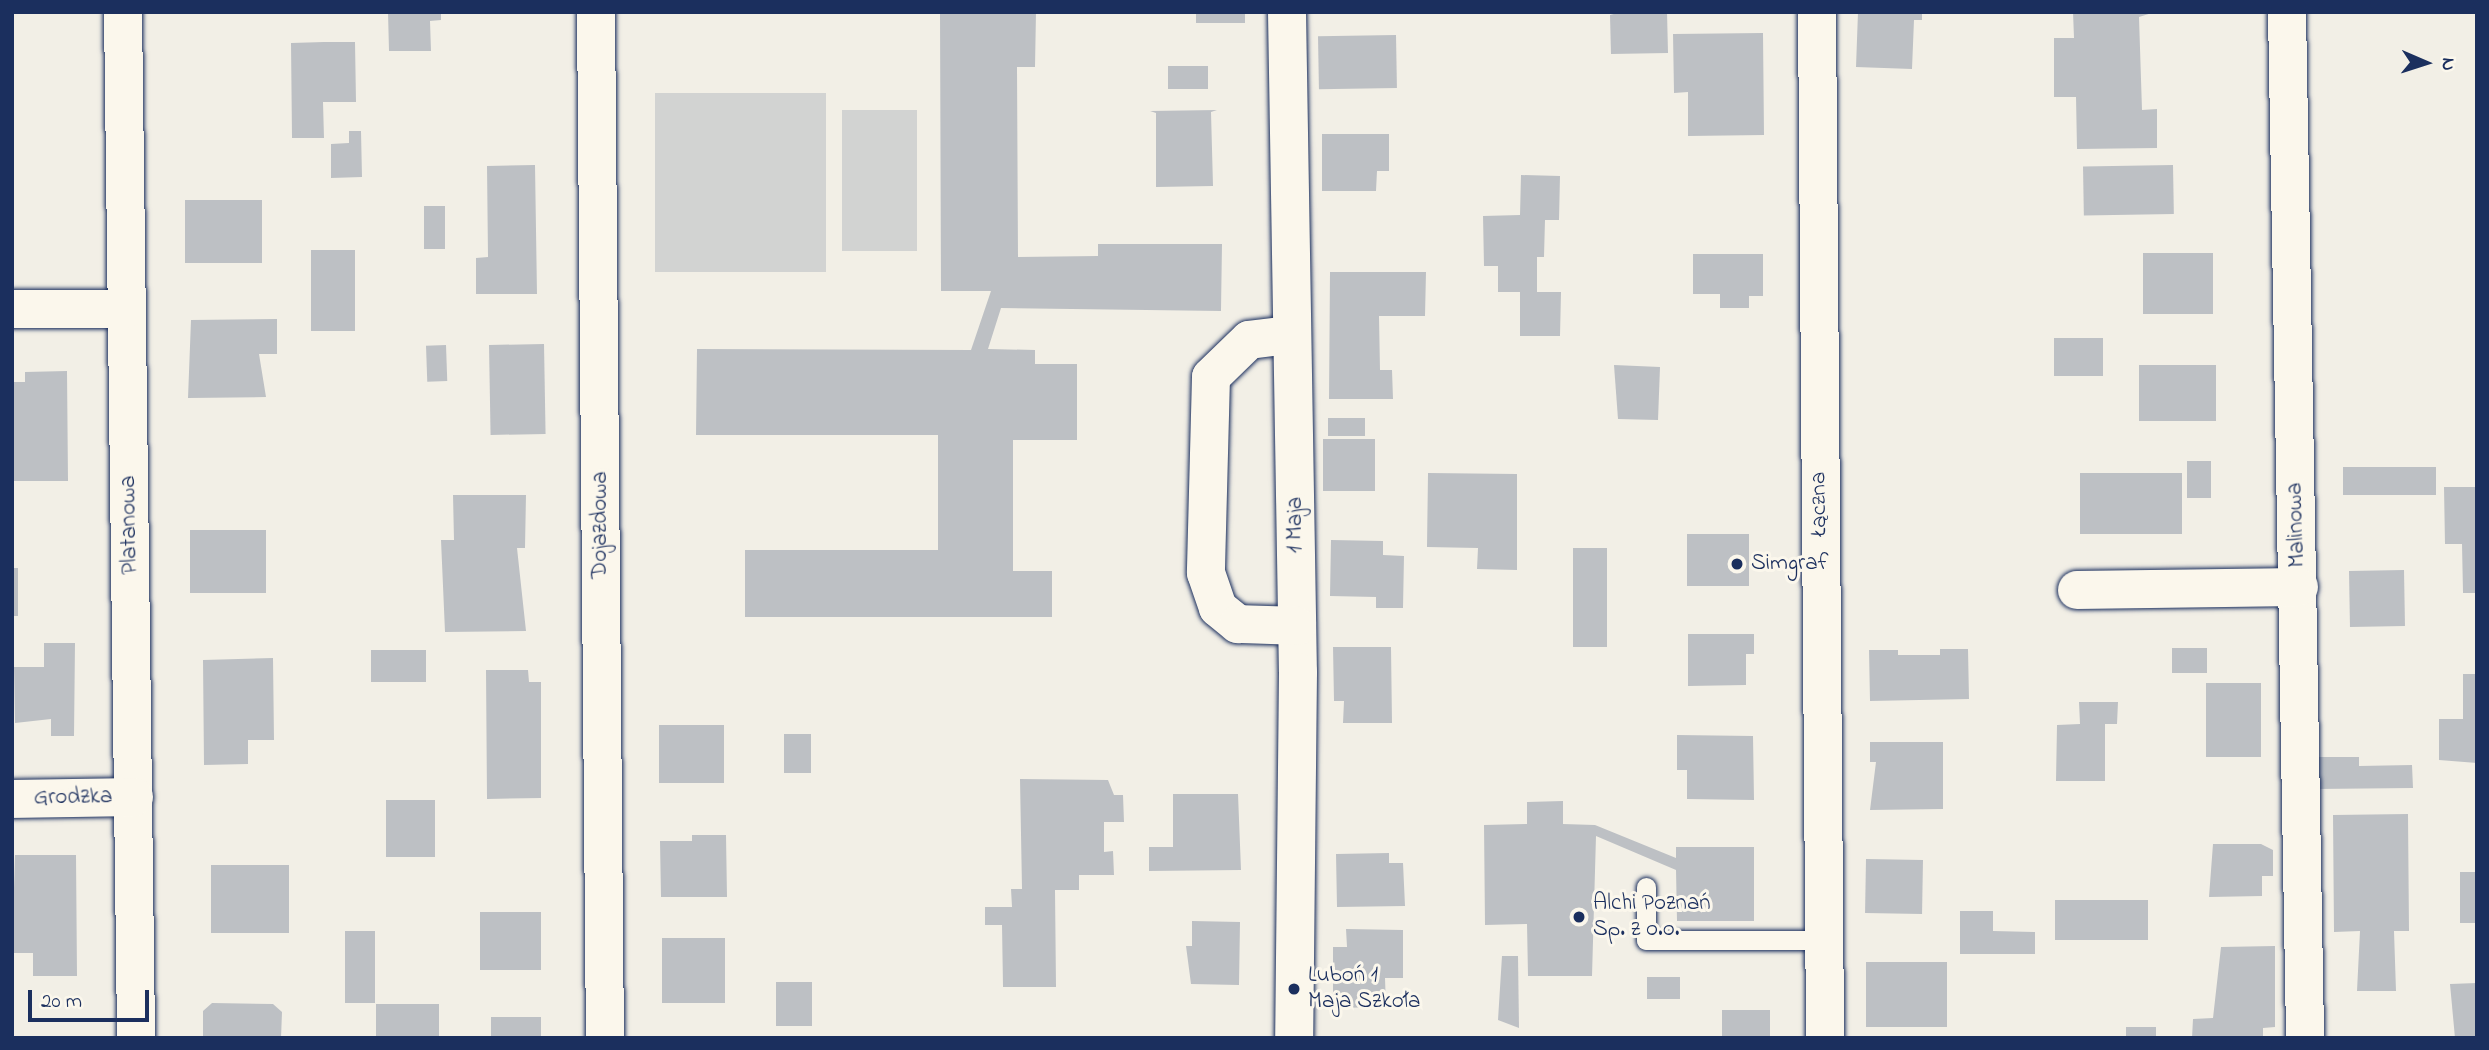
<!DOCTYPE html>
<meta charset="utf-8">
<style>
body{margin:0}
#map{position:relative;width:2489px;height:1050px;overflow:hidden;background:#f2efe6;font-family:"Indie Flower",sans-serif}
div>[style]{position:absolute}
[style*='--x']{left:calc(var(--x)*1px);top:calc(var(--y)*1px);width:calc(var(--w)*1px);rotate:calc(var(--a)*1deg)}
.green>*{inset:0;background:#d2d3d2;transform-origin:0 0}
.building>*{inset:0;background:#bdc0c4;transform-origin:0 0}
.roads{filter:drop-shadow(0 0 2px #1b2f5e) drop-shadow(0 0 2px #1b2f5e)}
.service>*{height:19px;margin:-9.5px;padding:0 9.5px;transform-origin:9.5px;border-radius:9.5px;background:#fbf7ec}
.minor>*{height:38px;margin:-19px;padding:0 19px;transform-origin:19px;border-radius:19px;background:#fbf7ec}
.dots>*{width:19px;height:19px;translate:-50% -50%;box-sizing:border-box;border:4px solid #fbf7ec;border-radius:50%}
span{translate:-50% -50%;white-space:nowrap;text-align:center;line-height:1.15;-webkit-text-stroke:6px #fbf7ec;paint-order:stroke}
.street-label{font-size:23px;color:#1b2f5e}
.poi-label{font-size:23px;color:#1b2f5e}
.left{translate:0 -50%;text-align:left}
.frame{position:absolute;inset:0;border:14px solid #1b2f5e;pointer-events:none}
.north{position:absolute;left:2391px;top:28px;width:70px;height:70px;-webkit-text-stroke:5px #fbf7ec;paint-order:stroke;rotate:93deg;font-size:19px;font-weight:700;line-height:28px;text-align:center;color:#1b2f5e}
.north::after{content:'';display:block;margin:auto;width:24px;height:32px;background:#1b2f5e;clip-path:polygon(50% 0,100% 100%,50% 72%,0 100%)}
.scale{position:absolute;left:28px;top:990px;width:121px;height:32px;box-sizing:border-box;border:4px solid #1b2f5e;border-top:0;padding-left:9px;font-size:21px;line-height:24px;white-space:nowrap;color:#1b2f5e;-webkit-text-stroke:5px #fbf7ec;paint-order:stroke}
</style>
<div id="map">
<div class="green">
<div style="left:655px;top:93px;width:171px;height:179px"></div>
<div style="left:842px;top:110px;width:75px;height:141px"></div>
</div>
<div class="building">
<div style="clip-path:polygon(388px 12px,441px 12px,441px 20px,430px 21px,431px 51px,389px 51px)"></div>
<div style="clip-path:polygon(940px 12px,1036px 12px,1035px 67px,1017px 67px,1018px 257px,1098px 256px,1098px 244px,1222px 244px,1221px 311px,1001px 308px,988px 349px,1035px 350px,1035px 364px,1077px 364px,1077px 440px,1013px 440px,1013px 571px,1052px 571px,1052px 617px,745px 617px,745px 550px,938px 550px,938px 435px,696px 435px,697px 349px,971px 350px,991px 291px,941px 291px)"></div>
<div style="left:1196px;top:12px;width:49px;height:11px"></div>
<div style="clip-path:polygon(1621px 12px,1667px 12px,1668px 53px,1611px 54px,1610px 15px)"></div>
<div style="clip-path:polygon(1858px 12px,1922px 12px,1922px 20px,1914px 20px,1912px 69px,1856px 67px)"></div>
<div style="clip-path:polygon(2073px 12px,2155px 12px,2139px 17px,2142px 110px,2157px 109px,2157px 148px,2077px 149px,2076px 97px,2054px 97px,2054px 38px,2074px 38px)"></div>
<div style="clip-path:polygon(1763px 33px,1764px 135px,1688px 136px,1688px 92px,1674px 93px,1673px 34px)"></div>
<div style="left:1396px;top:35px;width:53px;height:78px;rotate:89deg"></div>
<div style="clip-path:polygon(324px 42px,355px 42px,356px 102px,323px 102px,324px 138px,292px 138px,291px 43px)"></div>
<div style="left:1168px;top:66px;width:40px;height:23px"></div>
<div style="clip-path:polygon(1217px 110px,1211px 112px,1213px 186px,1156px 187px,1156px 113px,1150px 111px)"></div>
<div style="clip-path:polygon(349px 131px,361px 131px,362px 177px,331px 178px,331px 144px,349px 143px)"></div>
<div style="clip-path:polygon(1322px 134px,1389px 134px,1389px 171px,1377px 171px,1376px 191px,1322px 191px)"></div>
<div style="clip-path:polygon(535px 165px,537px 294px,476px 294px,476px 258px,488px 257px,487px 166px)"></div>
<div style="left:2173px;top:165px;width:49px;height:90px;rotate:89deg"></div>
<div style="clip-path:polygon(1521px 175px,1560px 176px,1559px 220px,1545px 220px,1544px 257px,1537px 257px,1537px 292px,1561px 292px,1560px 336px,1520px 336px,1520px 292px,1498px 292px,1498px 266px,1484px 266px,1483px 216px,1520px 215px)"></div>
<div style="left:262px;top:200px;width:63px;height:77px;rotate:90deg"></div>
<div style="left:424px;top:206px;width:21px;height:43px"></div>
<div style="left:311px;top:250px;width:44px;height:81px"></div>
<div style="left:2143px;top:253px;width:70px;height:61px"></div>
<div style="clip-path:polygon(1693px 254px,1763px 254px,1763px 296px,1749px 296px,1749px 308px,1720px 308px,1720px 294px,1693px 294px)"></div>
<div style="clip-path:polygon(1330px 272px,1426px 272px,1425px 316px,1379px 316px,1380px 370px,1392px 370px,1393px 399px,1329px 399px)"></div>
<div style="clip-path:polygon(277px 319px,277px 354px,259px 354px,266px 397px,188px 398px,191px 320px)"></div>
<div style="left:2054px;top:338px;width:49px;height:38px"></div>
<div style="left:544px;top:344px;width:90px;height:55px;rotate:89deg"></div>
<div style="left:446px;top:345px;width:36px;height:20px;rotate:88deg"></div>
<div style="clip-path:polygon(1614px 365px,1660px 367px,1658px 420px,1618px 419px)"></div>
<div style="left:2139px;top:365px;width:77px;height:56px"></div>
<div style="clip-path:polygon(67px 371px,68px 481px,12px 481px,12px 382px,25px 382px,25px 372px)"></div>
<div style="left:1328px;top:418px;width:37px;height:18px"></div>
<div style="left:1323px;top:439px;width:52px;height:52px"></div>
<div style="left:2187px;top:461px;width:24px;height:37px"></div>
<div style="left:2436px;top:467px;width:28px;height:93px;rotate:90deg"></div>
<div style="clip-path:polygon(1428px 473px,1517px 474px,1517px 570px,1477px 569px,1478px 548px,1427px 547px)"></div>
<div style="left:2080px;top:473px;width:102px;height:61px"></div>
<div style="clip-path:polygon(2444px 487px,2477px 487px,2477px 593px,2463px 593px,2462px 544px,2445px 544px)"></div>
<div style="clip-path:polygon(453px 495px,526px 495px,525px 548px,517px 548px,526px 631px,445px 632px,441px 540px,454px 540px)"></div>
<div style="left:190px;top:530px;width:76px;height:63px"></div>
<div style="left:1749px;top:534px;width:52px;height:62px;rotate:90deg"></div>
<div style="clip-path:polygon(1331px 540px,1383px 541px,1383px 555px,1404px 556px,1403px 608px,1376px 608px,1376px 597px,1330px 596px)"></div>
<div style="left:1573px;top:548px;width:34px;height:99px"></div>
<div style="left:12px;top:568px;width:6px;height:48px"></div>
<div style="left:2404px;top:570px;width:56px;height:55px;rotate:89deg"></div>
<div style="clip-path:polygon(1688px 634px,1754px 634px,1754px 654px,1746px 654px,1746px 685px,1688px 686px)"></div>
<div style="clip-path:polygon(44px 643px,75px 643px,74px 736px,51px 736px,51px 719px,15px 723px,14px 667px,44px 667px)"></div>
<div style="clip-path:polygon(1333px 647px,1391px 647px,1392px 723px,1343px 723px,1344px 701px,1334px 701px)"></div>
<div style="left:2172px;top:648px;width:35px;height:25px"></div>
<div style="clip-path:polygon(1940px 649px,1968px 649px,1969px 699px,1870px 701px,1869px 650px,1898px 650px,1898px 655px,1940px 655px)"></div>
<div style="left:371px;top:650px;width:55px;height:32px"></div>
<div style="clip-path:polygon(273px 658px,274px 740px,248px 740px,248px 764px,204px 765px,203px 660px)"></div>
<div style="clip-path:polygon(486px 670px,528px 670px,529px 682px,541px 682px,541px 798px,487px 799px)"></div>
<div style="clip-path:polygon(2463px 674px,2477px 674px,2477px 763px,2439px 760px,2439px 719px,2463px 719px)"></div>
<div style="left:2206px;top:683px;width:55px;height:74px"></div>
<div style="clip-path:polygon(2079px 702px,2118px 702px,2117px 724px,2105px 724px,2105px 781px,2056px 781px,2057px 725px,2080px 724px)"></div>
<div style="left:724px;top:725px;width:58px;height:65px;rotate:90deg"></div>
<div style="left:811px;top:734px;width:39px;height:27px;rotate:90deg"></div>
<div style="clip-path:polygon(1677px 735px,1753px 736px,1754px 800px,1687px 799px,1687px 770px,1677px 770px)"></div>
<div style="clip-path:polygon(1870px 742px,1943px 742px,1943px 809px,1870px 810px,1876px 762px,1870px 762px)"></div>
<div style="clip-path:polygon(2316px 757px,2359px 757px,2359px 766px,2412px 765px,2413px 788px,2316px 789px)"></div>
<div style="clip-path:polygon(1020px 779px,1108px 780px,1114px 795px,1123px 795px,1124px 822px,1104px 822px,1104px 852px,1113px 851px,1114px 875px,1079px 875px,1079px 890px,1055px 890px,1056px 987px,1003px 987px,1002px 925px,985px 925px,985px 907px,1012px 907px,1011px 889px,1022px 889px)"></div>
<div style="clip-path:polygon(1173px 794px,1238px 794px,1241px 870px,1149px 871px,1149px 847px,1173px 847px)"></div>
<div style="left:386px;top:800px;width:49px;height:57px"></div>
<div style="clip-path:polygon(1563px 801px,1563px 824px,1595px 825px,1676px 858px,1676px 847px,1754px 847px,1754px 921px,1677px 921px,1676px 870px,1596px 836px,1592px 976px,1528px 976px,1527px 924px,1485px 925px,1484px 825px,1527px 824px,1527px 802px)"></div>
<div style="clip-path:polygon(2408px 814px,2409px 931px,2394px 931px,2396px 991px,2357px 991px,2360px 931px,2334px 932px,2333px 815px)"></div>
<div style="clip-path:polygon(692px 835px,726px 835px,727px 897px,661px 897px,660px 841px,692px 841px)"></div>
<div style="clip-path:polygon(2213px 844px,2261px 844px,2273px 850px,2273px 876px,2262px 876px,2262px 896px,2209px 897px)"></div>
<div style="clip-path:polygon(1389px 853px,1389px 863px,1403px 863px,1405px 906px,1337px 907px,1336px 854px)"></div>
<div style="clip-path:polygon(15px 855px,76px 855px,77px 976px,33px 976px,33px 953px,12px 953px)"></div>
<div style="left:1866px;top:859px;width:57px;height:54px;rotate:1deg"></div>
<div style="left:211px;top:865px;width:78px;height:68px"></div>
<div style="left:2477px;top:872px;width:51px;height:17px;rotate:90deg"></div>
<div style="left:2055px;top:900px;width:93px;height:40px"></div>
<div style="clip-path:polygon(1960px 911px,1993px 911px,1993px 931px,2035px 932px,2035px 954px,1960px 954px)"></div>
<div style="left:480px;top:912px;width:61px;height:58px"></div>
<div style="clip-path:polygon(1192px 921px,1240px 922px,1239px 985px,1191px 984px,1186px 946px,1192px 946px)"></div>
<div style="clip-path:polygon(1346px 929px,1403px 930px,1403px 978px,1385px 978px,1386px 1007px,1333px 1008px,1333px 947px,1347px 947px)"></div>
<div style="left:345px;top:931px;width:30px;height:72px"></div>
<div style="left:662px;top:938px;width:63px;height:65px"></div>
<div style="clip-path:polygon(2275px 946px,2275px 1027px,2263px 1028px,2263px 1038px,2192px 1038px,2193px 1019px,2213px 1018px,2221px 947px)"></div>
<div style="clip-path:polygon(1502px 956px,1518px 956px,1519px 1028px,1498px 1020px)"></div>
<div style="left:1866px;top:962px;width:81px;height:65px"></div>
<div style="left:1647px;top:977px;width:33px;height:22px"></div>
<div style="left:776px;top:982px;width:36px;height:44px"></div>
<div style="clip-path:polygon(2477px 983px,2477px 1038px,2455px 1038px,2450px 984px)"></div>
<div style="clip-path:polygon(212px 1003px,273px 1004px,282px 1012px,281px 1038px,203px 1038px,203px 1011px)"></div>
<div style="left:376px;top:1004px;width:63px;height:34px"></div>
<div style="left:1722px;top:1010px;width:48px;height:28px"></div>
<div style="left:541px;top:1017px;width:21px;height:50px;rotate:90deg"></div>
<div style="left:2126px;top:1027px;width:30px;height:11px"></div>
</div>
<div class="roads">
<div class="service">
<div style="--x:1646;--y:887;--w:53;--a:90"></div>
<div style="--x:1646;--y:940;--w:179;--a:0"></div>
</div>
<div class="minor">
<div style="--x:123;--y:12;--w:1026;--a:89.27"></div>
<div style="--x:596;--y:12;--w:1026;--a:89.5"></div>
<div style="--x:1287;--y:12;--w:660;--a:89.05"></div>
<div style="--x:1298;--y:672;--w:366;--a:90.6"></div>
<div style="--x:1817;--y:12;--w:1026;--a:89.55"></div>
<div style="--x:2287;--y:12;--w:1026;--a:88.99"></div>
<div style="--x:12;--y:309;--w:114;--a:0"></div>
<div style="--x:1289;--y:335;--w:40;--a:172.9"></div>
<div style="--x:1249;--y:340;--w:53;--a:135.8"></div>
<div style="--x:1211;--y:377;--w:196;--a:91.5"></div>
<div style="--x:1206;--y:573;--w:37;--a:71"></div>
<div style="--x:1218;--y:608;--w:26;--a:39"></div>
<div style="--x:1238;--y:624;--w:59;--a:1.9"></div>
<div style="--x:2077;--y:590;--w:222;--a:-0.8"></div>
<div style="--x:12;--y:799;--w:122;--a:-0.9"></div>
</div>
</div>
<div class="dots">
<div style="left:1737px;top:564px;background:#1b2f5e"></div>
<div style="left:1579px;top:917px;background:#1b2f5e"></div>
<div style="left:1294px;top:989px;background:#1b2f5e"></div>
</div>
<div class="street-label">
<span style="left:1820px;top:504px;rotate:-91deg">Łączna</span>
<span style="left:130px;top:525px;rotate:-91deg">Platanowa</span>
<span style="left:601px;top:525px;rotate:-90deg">Dojazdowa</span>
<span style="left:1296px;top:525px;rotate:-90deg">1 Maja</span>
<span style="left:2297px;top:525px;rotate:-92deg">Malinowa</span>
<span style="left:73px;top:798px;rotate:-1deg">Grodzka</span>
</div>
<div class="poi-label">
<span class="left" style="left:1751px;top:564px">Simgraf</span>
<span class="left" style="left:1593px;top:917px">Alchi Poznań<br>Sp. z o.o.</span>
<span class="left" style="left:1308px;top:989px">Luboń 1<br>Maja Szkoła</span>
</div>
<div class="frame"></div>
<div class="north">N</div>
<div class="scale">20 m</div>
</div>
